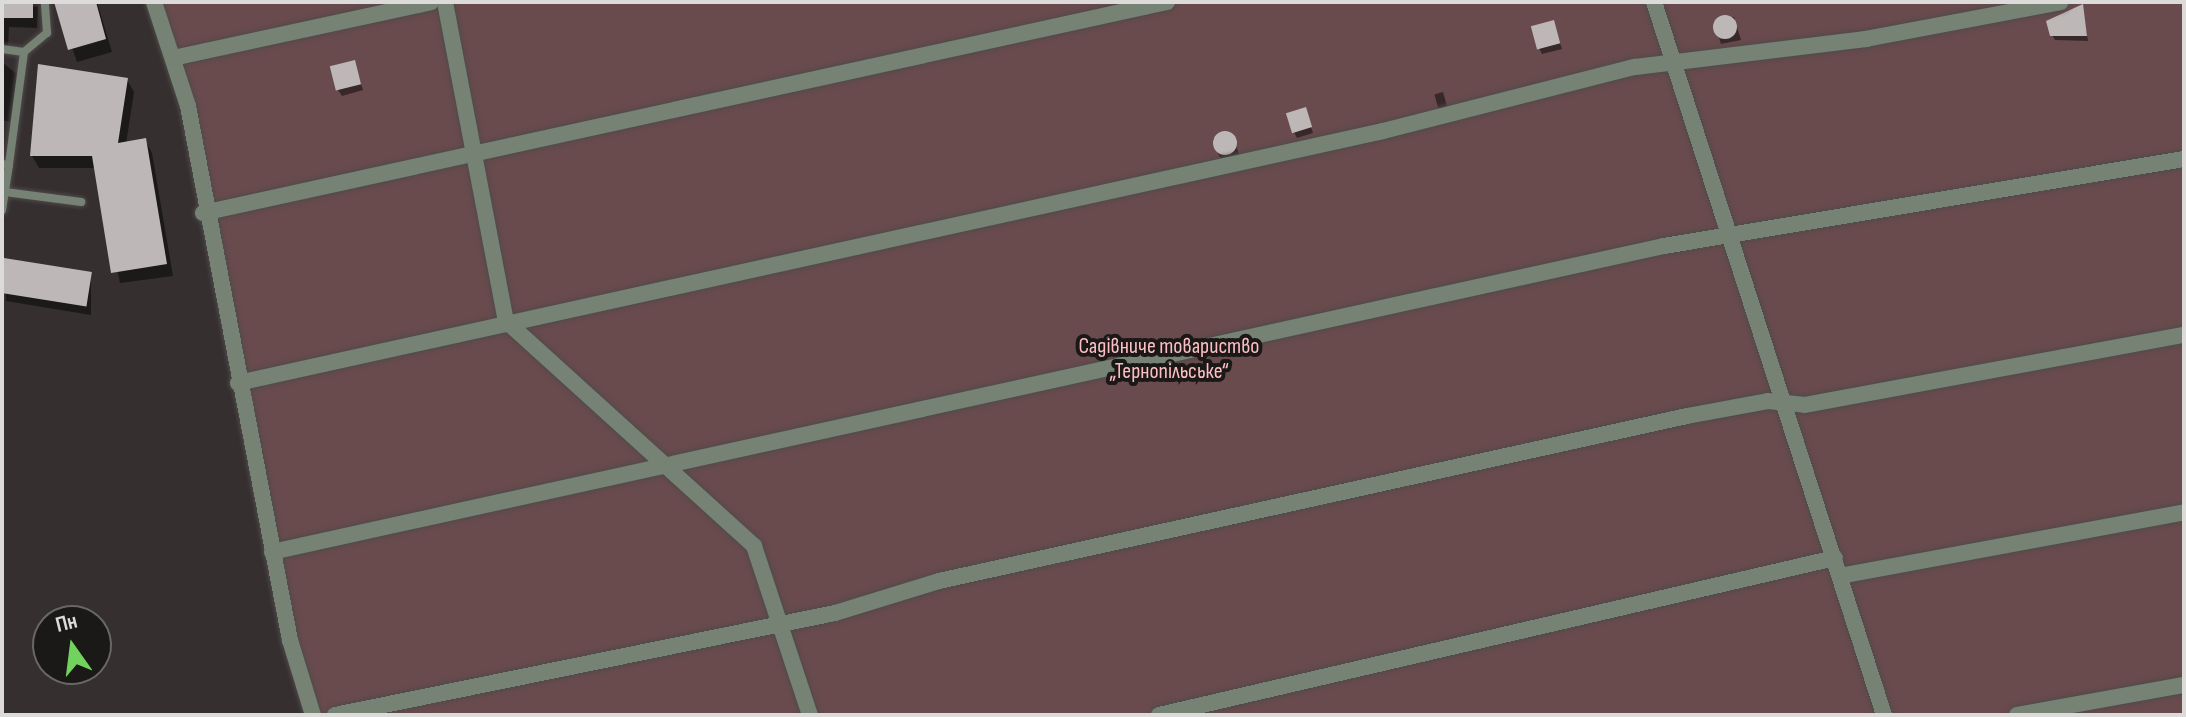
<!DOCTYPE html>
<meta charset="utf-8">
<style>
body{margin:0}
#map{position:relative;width:2186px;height:717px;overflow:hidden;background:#352f30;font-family:"Sofia Sans Condensed",sans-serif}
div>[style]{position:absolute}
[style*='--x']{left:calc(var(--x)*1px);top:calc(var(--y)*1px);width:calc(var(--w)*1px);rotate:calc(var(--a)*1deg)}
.green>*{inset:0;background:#694b4d}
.shadow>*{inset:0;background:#0007;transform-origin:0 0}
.building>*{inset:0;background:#beb7b7;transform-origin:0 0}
.round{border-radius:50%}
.roads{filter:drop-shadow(0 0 2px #504a4b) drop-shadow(0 0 2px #504a4b)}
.service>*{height:8px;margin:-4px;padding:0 4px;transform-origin:4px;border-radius:4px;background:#768273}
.minor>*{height:16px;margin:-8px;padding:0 8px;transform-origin:8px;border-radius:8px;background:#768273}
span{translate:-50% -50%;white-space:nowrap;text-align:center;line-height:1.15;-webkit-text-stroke:8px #1b1818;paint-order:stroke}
.park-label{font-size:22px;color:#fdbfc3}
.frame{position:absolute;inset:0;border:4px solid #dddada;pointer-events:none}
.north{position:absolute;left:32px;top:605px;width:80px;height:80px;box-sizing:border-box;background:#1b1818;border:2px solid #696666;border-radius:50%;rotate:346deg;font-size:22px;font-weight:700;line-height:32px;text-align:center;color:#dddada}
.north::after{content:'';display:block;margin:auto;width:28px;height:36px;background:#71d35e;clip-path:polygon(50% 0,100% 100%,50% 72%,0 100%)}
</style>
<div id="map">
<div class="green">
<div style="clip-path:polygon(154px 2px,2184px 2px,2184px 715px,313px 715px,199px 170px)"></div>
</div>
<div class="shadow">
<div style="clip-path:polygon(2px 2px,38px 7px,37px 28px,9px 27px,8px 47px,2px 47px)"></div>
<div style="clip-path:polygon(56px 2px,97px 2px,112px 52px,77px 62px)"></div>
<div style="clip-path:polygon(2082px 6px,2088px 41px,2055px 40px,2052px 35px)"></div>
<div style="clip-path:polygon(1734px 17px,1741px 40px,1721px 44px,1714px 21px)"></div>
<div style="clip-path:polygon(1553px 22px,1562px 49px,1542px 54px,1539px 48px)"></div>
<div style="clip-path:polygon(2px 62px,19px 76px,11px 122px,2px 120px)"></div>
<div style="clip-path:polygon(354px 62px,363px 90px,342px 96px,338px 90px)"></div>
<div style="clip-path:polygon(127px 80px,134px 92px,126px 144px,145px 140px,152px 153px,173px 276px,120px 283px,96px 168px,39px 168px,32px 156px)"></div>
<div style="left:1443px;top:92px;width:15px;height:9px;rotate:74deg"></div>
<div style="clip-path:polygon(1305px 109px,1313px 133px,1297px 138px,1294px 132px)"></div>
<div style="clip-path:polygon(1232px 134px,1240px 157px,1220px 158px,1213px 139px)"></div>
<div style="clip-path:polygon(5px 260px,91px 274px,91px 315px,6px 301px)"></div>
</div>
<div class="building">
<div style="left:2px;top:2px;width:31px;height:16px"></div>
<div style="clip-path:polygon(54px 2px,96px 2px,106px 39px,68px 50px)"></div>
<div style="clip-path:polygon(2083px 4px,2087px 36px,2050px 36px,2046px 21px)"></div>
<div class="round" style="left:1713px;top:15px;width:24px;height:24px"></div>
<div style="left:1554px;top:20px;width:24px;height:24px;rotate:75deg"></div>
<div style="left:355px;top:60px;width:25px;height:26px;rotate:76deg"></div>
<div style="clip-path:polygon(38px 64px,128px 78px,118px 143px,146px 138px,167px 264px,111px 273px,92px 156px,30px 156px)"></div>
<div style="left:1306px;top:107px;width:21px;height:21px;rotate:73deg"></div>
<div class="round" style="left:1213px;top:131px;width:24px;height:24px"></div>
<div style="left:4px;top:258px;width:89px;height:35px;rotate:9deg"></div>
</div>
<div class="roads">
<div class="service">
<div style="--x:2;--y:49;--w:22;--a:8"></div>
<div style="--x:24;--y:52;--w:114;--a:97.6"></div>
<div style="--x:24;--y:52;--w:30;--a:-40"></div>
<div style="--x:47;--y:33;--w:31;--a:-94"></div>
<div style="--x:2;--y:164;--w:7;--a:8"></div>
<div style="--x:9;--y:165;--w:46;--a:98.8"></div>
<div style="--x:5;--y:192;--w:77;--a:7.5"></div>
</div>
<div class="minor">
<div style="--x:154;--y:2;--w:109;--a:71.9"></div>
<div style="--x:188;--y:106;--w:544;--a:79.19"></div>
<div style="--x:290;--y:640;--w:78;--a:73"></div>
<div style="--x:445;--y:2;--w:325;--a:79.2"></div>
<div style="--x:506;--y:321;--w:335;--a:42.2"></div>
<div style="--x:754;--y:546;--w:178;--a:71.7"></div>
<div style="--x:1654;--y:2;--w:749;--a:72.12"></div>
<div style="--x:173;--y:58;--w:264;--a:-12.2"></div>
<div style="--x:203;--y:213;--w:987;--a:-12.35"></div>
<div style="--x:238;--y:383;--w:1172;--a:-12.41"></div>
<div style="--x:1383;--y:131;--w:260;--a:-14.3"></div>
<div style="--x:1635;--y:67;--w:233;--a:-6.9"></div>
<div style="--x:1866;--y:39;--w:198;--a:-10.7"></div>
<div style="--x:272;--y:552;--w:1425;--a:-12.4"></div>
<div style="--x:1664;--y:246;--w:527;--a:-9.5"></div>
<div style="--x:1840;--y:576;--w:350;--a:-10.5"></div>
<div style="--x:335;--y:715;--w:510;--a:-11.53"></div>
<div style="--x:835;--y:613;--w:109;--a:-17.1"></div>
<div style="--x:939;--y:581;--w:766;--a:-12.44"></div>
<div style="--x:1687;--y:416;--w:82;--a:-10.5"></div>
<div style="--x:1768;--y:401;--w:37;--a:6"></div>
<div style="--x:1805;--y:405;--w:385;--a:-10.5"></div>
<div style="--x:1159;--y:715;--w:694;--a:-13.08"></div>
<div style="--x:2017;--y:715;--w:170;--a:-10.2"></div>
</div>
</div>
<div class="park-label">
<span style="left:1169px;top:359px">Садівниче товариство<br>„Тернопільське“</span>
</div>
<div class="frame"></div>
<div class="north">Пн</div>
</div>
